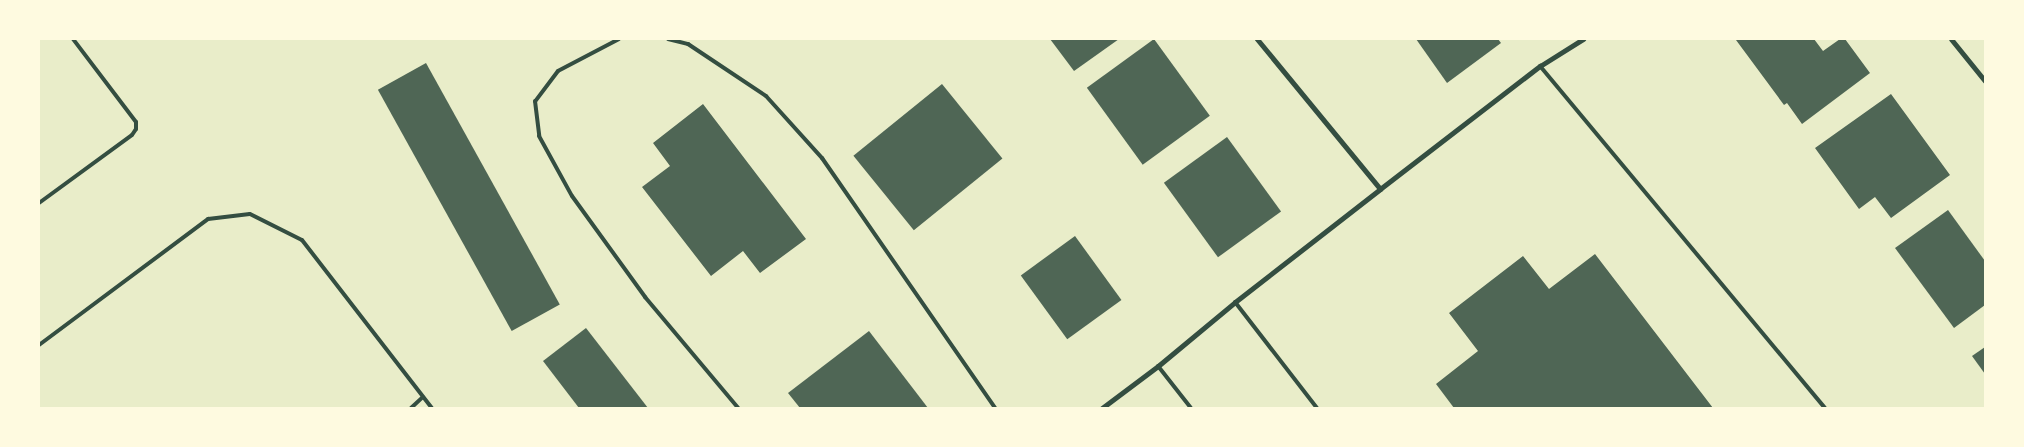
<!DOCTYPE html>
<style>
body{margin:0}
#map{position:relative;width:2024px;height:447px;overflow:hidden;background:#e9edc9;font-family:"Source Sans 3",sans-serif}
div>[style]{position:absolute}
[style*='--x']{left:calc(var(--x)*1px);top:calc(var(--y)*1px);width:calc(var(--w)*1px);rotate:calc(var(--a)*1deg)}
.building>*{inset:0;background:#4f6655;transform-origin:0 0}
.service>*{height:4px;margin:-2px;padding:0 2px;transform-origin:2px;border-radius:2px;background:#344e41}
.minor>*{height:5px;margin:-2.5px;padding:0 2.5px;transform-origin:2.5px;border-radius:2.5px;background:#344e41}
span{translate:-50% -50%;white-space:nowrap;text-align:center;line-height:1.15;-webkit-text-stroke:4.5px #fefae0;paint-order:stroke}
.frame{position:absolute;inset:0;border:40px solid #fefae0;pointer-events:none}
</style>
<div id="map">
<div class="building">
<div style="clip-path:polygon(1050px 39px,1119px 39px,1074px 71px)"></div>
<div style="left:1154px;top:39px;width:95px;height:83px;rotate:54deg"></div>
<div style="clip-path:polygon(1416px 39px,1498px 39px,1501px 43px,1447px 83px)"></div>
<div style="clip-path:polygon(1738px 39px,1814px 39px,1823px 51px,1840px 39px,1845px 39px,1870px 73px,1802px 124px,1787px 103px,1784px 105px,1736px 40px)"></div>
<div style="left:426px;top:63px;width:276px;height:55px;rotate:61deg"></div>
<div style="left:942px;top:84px;width:96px;height:114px;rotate:51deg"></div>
<div style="clip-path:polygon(1891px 94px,1950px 175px,1891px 218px,1875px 197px,1859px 209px,1815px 148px)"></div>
<div style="clip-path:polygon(703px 104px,806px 239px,760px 273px,743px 251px,711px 276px,642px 187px,670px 166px,653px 143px)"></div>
<div style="left:1227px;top:137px;width:92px;height:78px;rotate:54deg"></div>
<div style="clip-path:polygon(1948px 210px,1985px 261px,1985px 305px,1954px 328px,1895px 248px)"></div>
<div style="left:1075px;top:236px;width:79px;height:67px;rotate:54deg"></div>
<div style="clip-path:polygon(1595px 254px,1713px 408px,1454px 408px,1436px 384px,1478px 351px,1449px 313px,1523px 256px,1549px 289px)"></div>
<div style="clip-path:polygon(586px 328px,648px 408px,579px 408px,543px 361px)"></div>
<div style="clip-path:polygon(869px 331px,928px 408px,800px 408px,788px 393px)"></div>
<div style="clip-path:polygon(1985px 347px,1985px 374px,1972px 356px)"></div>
</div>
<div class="service">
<div style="--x:619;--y:39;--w:69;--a:152.3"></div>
<div style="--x:558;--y:71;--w:38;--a:127"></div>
<div style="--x:535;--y:101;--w:35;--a:83"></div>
<div style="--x:539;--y:136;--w:68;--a:61.2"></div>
<div style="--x:572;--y:196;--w:125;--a:54.1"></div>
<div style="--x:645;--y:297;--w:145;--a:50"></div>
<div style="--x:668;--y:39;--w:21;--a:14"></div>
<div style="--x:688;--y:44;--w:94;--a:33.7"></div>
<div style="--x:766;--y:96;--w:84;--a:47.9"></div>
<div style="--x:822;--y:158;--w:304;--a:55.3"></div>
<div style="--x:1540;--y:66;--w:445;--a:50.2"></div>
<div style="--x:39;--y:203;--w:115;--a:-36.2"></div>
<div style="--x:132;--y:135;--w:7;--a:-56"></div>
<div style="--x:136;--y:129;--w:7;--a:-90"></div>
<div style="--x:136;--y:122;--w:104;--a:-127.2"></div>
<div style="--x:1235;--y:302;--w:134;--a:52.3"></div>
<div style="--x:39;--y:345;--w:211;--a:-36.7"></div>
<div style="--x:208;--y:219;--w:42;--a:-6.8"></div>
<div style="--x:250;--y:214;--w:58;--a:26.6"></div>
<div style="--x:302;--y:240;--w:212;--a:52.3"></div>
<div style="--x:1158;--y:366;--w:53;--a:51.8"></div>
<div style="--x:411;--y:408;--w:16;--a:-43"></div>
</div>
<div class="minor">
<div style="--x:1257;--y:39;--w:194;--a:50.6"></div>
<div style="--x:1951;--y:39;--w:54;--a:51"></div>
<div style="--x:1102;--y:408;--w:70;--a:-36.9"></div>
<div style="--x:1158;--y:366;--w:100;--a:-39.7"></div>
<div style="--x:1235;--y:302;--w:184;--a:-37.9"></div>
<div style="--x:1380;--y:189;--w:202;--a:-37.6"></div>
<div style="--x:1540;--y:66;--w:51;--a:-32.1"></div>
</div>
<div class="frame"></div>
</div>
